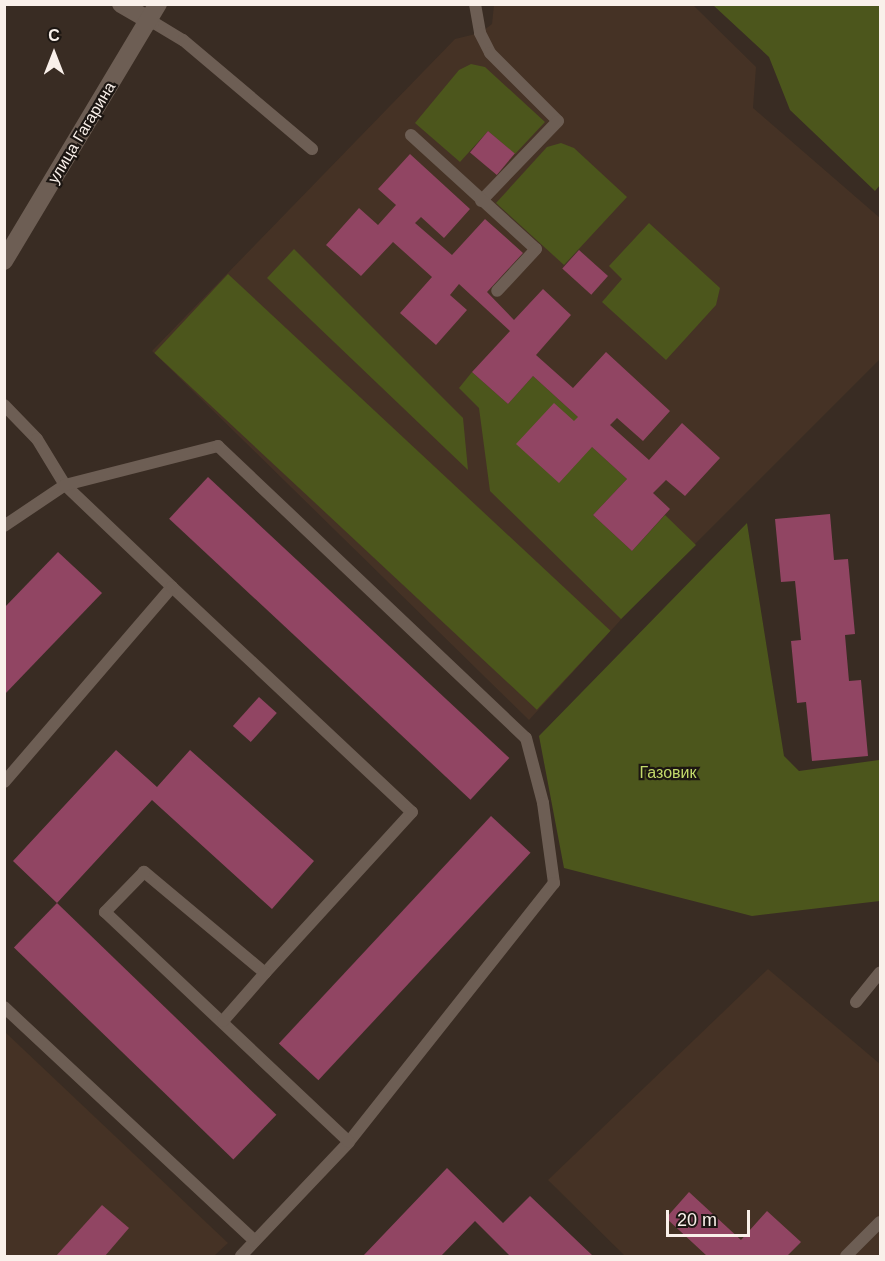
<!DOCTYPE html>
<meta charset="utf-8">
<style>
body{margin:0}
#map{position:relative;width:885px;height:1261px;overflow:hidden;background:#392c23;font-family:Arial,sans-serif}
div>[style]{position:absolute}
[style*='--x']{left:calc(var(--x)*1px);top:calc(var(--y)*1px);width:calc(var(--w)*1px);rotate:calc(var(--a)*1deg)}
.built>*{inset:0;background:#453225}
.green>*{inset:0;background:#4c561c;transform-origin:0 0}
.building>*{inset:0;background:#914563;transform-origin:0 0}
.lane>*{height:12px;margin:-6px;padding:0 6px;transform-origin:6px;border-radius:6px;background:#6d5e54}
.street>*{height:18px;margin:-9px;padding:0 9px;transform-origin:9px;border-radius:9px;background:#6d5e54}
span{translate:-50% -50%;white-space:nowrap;text-align:center;line-height:1.15;-webkit-text-stroke:4.5px #1c1612;paint-order:stroke}
.street-label{font-size:16px;color:#f9f0ea}
.park-label{font-size:16px;color:#c3d96a}
.frame{position:absolute;inset:0;border:6px solid #f9f0ea;pointer-events:none}
.north{position:absolute;left:24px;top:24px;width:60px;height:60px;-webkit-text-stroke:4px #1c1612;paint-order:stroke;rotate:0deg;font-size:16px;font-weight:700;line-height:24px;text-align:center;color:#f9f0ea}
.north::after{content:'';display:block;margin:auto;width:21px;height:27px;background:#f9f0ea;clip-path:polygon(50% 0,100% 100%,50% 72%,0 100%)}
.scale{position:absolute;left:666px;top:1210px;width:84px;height:27px;box-sizing:border-box;border:3px solid #f9f0ea;border-top:0;padding-left:8px;font-size:18px;line-height:21px;white-space:nowrap;color:#f9f0ea;-webkit-text-stroke:4px #1c1612;paint-order:stroke}
</style>
<div id="map">
<div class="built">
<div style="clip-path:polygon(494px 5px,693px 5px,756px 67px,753px 108px,880px 218px,880px 359px,638px 601px,529px 720px,152px 351px,455px 39px,480px 33px,492px 24px)"></div>
<div style="clip-path:polygon(768px 969px,880px 1064px,880px 1256px,625px 1256px,548px 1180px)"></div>
<div style="clip-path:polygon(4px 1031px,228px 1243px,214px 1256px,5px 1256px)"></div>
</div>
<div class="green">
<div style="clip-path:polygon(713px 5px,880px 5px,880px 185px,875px 191px,790px 110px,769px 57px)"></div>
<div style="clip-path:polygon(471px 64px,485px 67px,545px 122px,515px 154px,488px 131px,460px 162px,415px 123px,459px 70px)"></div>
<div style="clip-path:polygon(561px 143px,574px 148px,627px 197px,564px 265px,496px 203px,547px 147px)"></div>
<div style="clip-path:polygon(649px 223px,720px 288px,716px 305px,666px 360px,602px 302px,622px 279px,609px 266px)"></div>
<div style="clip-path:polygon(294px 249px,463px 418px,468px 470px,267px 278px)"></div>
<div style="left:228px;top:274px;width:523px;height:108px;rotate:43deg"></div>
<div style="clip-path:polygon(472px 372px,508px 404px,533px 376px,578px 417px,592px 447px,627px 479px,593px 515px,632px 551px,665px 515px,696px 545px,621px 619px,490px 491px,479px 408px,459px 388px)"></div>
<div style="clip-path:polygon(747px 523px,784px 756px,799px 771px,879px 760px,880px 901px,752px 916px,564px 868px,539px 736px)"></div>
</div>
<div class="building">
<div style="left:488px;top:131px;width:35px;height:28px;rotate:40deg"></div>
<div style="clip-path:polygon(410px 154px,470px 209px,444px 238px,421px 217px,415px 223px,452px 255px,485px 219px,523px 253px,487px 292px,514px 320px,543px 289px,571px 315px,536px 355px,573px 388px,606px 352px,670px 411px,643px 441px,617px 418px,610px 425px,649px 460px,682px 423px,720px 458px,685px 496px,666px 480px,653px 493px,670px 509px,632px 551px,593px 515px,627px 479px,592px 447px,559px 483px,516px 444px,554px 403px,574px 421px,578px 417px,533px 376px,508px 404px,472px 372px,510px 331px,459px 284px,450px 295px,467px 310px,436px 345px,400px 313px,432px 277px,393px 242px,361px 276px,326px 245px,359px 208px,378px 225px,396px 205px,378px 189px)"></div>
<div style="left:579px;top:250px;width:39px;height:25px;rotate:42deg"></div>
<div style="left:208px;top:477px;width:412px;height:57px;rotate:43deg"></div>
<div style="clip-path:polygon(830px 514px,834px 560px,848px 559px,855px 634px,845px 635px,849px 681px,861px 680px,868px 756px,812px 761px,806px 702px,797px 703px,791px 641px,801px 640px,795px 581px,781px 582px,775px 519px)"></div>
<div style="clip-path:polygon(58px 552px,102px 593px,4px 695px,4px 608px)"></div>
<div style="left:259px;top:697px;width:24px;height:39px;rotate:42deg"></div>
<div style="clip-path:polygon(116px 750px,157px 787px,190px 750px,314px 861px,272px 909px,152px 800px,57px 903px,13px 861px)"></div>
<div style="left:491px;top:816px;width:54px;height:311px;rotate:43deg"></div>
<div style="left:57px;top:903px;width:305px;height:62px;rotate:44deg"></div>
<div style="clip-path:polygon(447px 1168px,503px 1223px,530px 1196px,593px 1256px,510px 1256px,475px 1221px,441px 1256px,363px 1256px)"></div>
<div style="clip-path:polygon(689px 1192px,741px 1240px,767px 1211px,801px 1242px,787px 1256px,707px 1256px,666px 1218px)"></div>
<div style="clip-path:polygon(102px 1205px,129px 1228px,105px 1256px,56px 1256px)"></div>
</div>
<div class="lane">
<div style="--x:475;--y:4;--w:29;--a:80"></div>
<div style="--x:480;--y:33;--w:22;--a:63"></div>
<div style="--x:490;--y:53;--w:96;--a:45"></div>
<div style="--x:558;--y:121;--w:111;--a:133.9"></div>
<div style="--x:151;--y:21;--w:37;--a:31"></div>
<div style="--x:183;--y:40;--w:169;--a:40.2"></div>
<div style="--x:411;--y:135;--w:169;--a:42.4"></div>
<div style="--x:536;--y:249;--w:57;--a:132.9"></div>
<div style="--x:4;--y:405;--w:47;--a:45.9"></div>
<div style="--x:37;--y:439;--w:54;--a:58.7"></div>
<div style="--x:65;--y:485;--w:148;--a:43.6"></div>
<div style="--x:172;--y:587;--w:257;--a:130.7"></div>
<div style="--x:4;--y:526;--w:73;--a:-33.9"></div>
<div style="--x:65;--y:485;--w:158;--a:-14.3"></div>
<div style="--x:218;--y:446;--w:424;--a:43.5"></div>
<div style="--x:526;--y:738;--w:67;--a:75.3"></div>
<div style="--x:543;--y:803;--w:81;--a:82.2"></div>
<div style="--x:554;--y:883;--w:330;--a:128.4"></div>
<div style="--x:349;--y:1142;--w:157;--a:133.5"></div>
<div style="--x:172;--y:587;--w:329;--a:43.2"></div>
<div style="--x:412;--y:812;--w:218;--a:132.4"></div>
<div style="--x:265;--y:973;--w:158;--a:-140.1"></div>
<div style="--x:144;--y:872;--w:56;--a:134.3"></div>
<div style="--x:105;--y:912;--w:335;--a:43.3"></div>
<div style="--x:856;--y:1002;--w:38;--a:-51"></div>
<div style="--x:4;--y:1007;--w:342;--a:43"></div>
<div style="--x:223;--y:1021;--w:64;--a:-48.8"></div>
<div style="--x:846;--y:1256;--w:48;--a:-45"></div>
</div>
<div class="street">
<div style="--x:121;--y:4;--w:34;--a:30"></div>
<div style="--x:4;--y:261;--w:300;--a:-59.1"></div>
</div>
<div class="street-label">
<span style="left:82px;top:133px;rotate:-59deg">улица Гагарина</span>
</div>
<div class="park-label">
<span style="left:668px;top:773px">Газовик</span>
</div>
<div class="frame"></div>
<div class="north">С</div>
<div class="scale">20 m</div>
</div>
